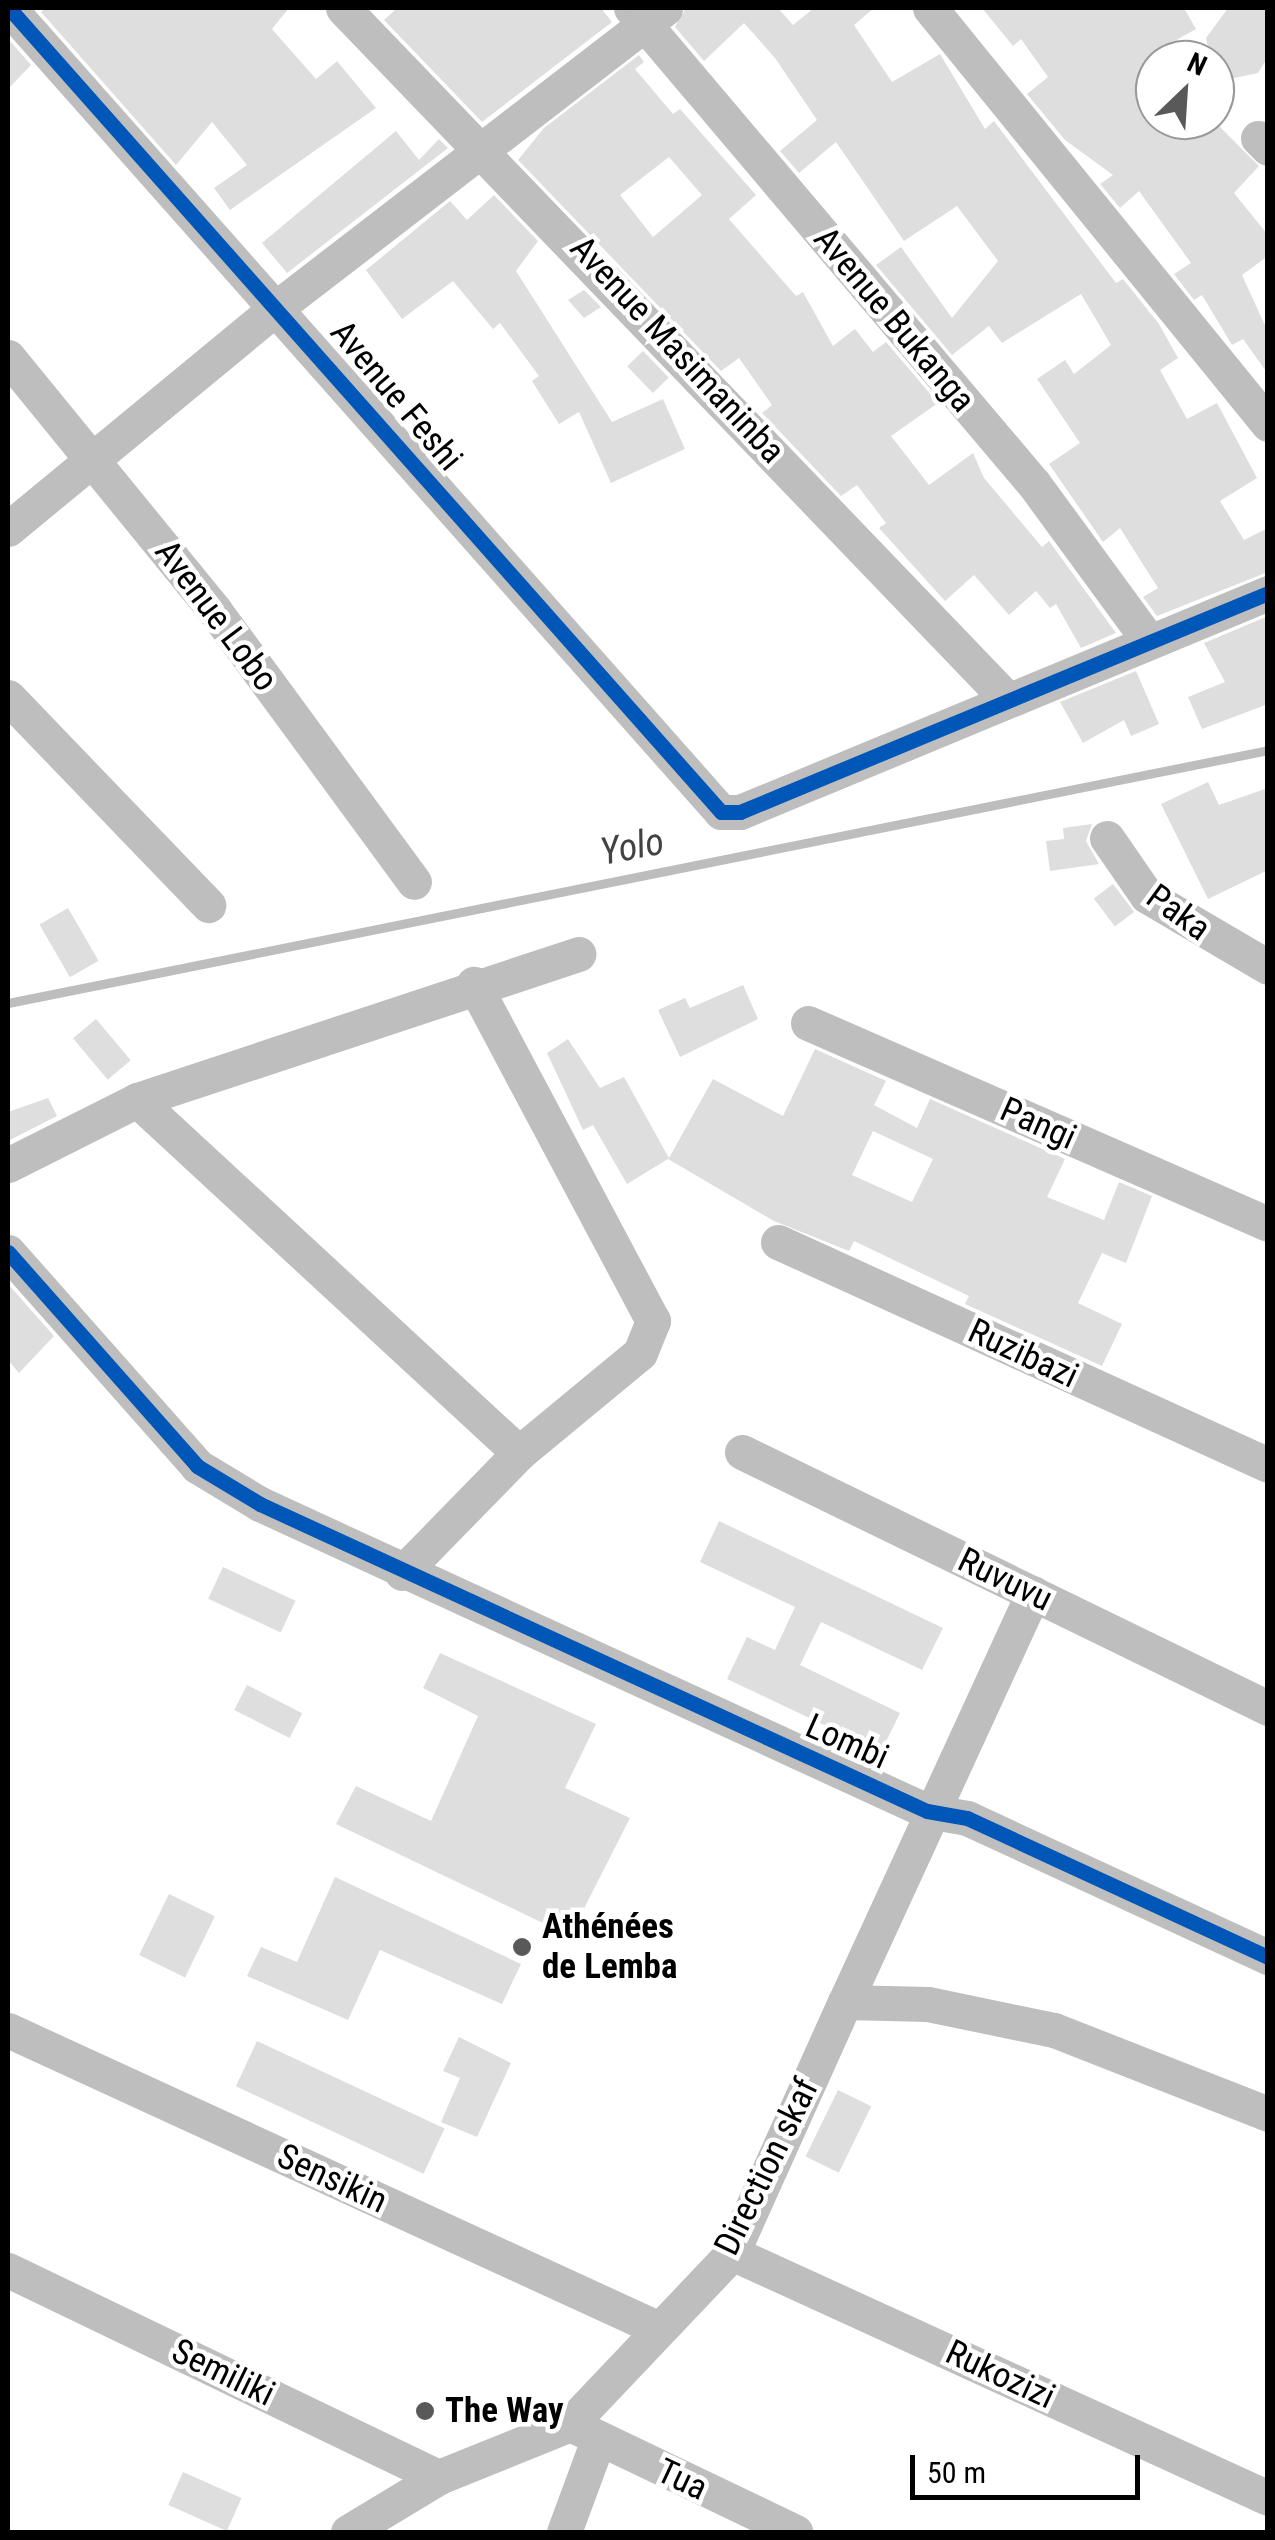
<!DOCTYPE html>
<meta charset="utf-8">
<style>
body{margin:0}
#map{position:relative;width:1275px;height:2540px;overflow:hidden;background:#fff;font-family:"Roboto Condensed",sans-serif}
div>[style]{position:absolute}
[style*='--x']{left:calc(var(--x)*1px);top:calc(var(--y)*1px);width:calc(var(--w)*1px);rotate:calc(var(--a)*1deg)}
.stream>*{height:9px;margin:-4.5px;padding:0 4.5px;transform-origin:4.5px;border-radius:4.5px;background:#bdbdbd}
.building>*{inset:0;background:#dedede;transform-origin:0 0}
.minor>*{height:35px;margin:-17.5px;padding:0 17.5px;transform-origin:17.5px;border-radius:17.5px;background:#bebebe}
.cycleway>*{height:15px;margin:-7.5px;padding:0 7.5px;transform-origin:7.5px;border-radius:7.5px;background:#0057b8}
.dots>*{width:28px;height:28px;translate:-50% -50%;box-sizing:border-box;border:5px solid #fff;border-radius:50%}
span{translate:-50% -50%;white-space:nowrap;text-align:center;line-height:1.15;-webkit-text-stroke:9px #fff;paint-order:stroke}
.street-label{font-size:35px;color:#000}
.poi-label{font-size:35px;color:#000;font-weight:700}
.left{translate:0 -50%;text-align:left}
.water-label{font-size:38px;color:#424242;font-style:italic}
.frame{position:absolute;inset:0;border:10px solid #000;pointer-events:none}
.north{position:absolute;left:1135px;top:40px;width:100px;height:100px;box-sizing:border-box;background:#fff;border:2px solid #999;border-radius:50%;rotate:25deg;font-size:28px;font-weight:700;line-height:40px;text-align:center;color:#000}
.north::after{content:'';display:block;margin:auto;width:35px;height:45px;background:#595959;clip-path:polygon(50% 0,100% 100%,50% 72%,0 100%)}
.scale{position:absolute;left:910px;top:2455px;width:230px;height:45px;box-sizing:border-box;border:5px solid #000;border-top:0;padding-left:12px;font-size:30px;line-height:35px;white-space:nowrap;color:#000;-webkit-text-stroke:8px #fff;paint-order:stroke}
</style>
<div id="map">
<div class="stream">
<div style="--x:8;--y:1003;--w:1285;--a:-11.35"></div>
</div>
<div class="building">
<div style="clip-path:polygon(46px 8px,289px 8px,272px 29px,316px 79px,337px 61px,376px 108px,230px 210px,214px 188px,247px 165px,212px 122px,176px 165px,41px 12px)"></div>
<div style="clip-path:polygon(397px 8px,601px 8px,612px 22px,482px 122px,384px 20px)"></div>
<div style="clip-path:polygon(686px 8px,778px 8px,793px 25px,814px 8px,874px 8px,854px 25px,892px 82px,940px 54px,985px 129px,994px 121px,1116px 283px,1123px 279px,1159px 324px,1178px 358px,1160px 370px,1187px 419px,1217px 403px,1257px 478px,1220px 501px,1244px 540px,1268px 528px,1268px 572px,1157px 616px,1143px 597px,1158px 588px,1120px 528px,1103px 542px,1049px 464px,1080px 443px,1037px 379px,1065px 360px,1074px 374px,1111px 345px,1081px 294px,1002px 343px,989px 326px,952px 355px,876px 265px,901px 247px,952px 318px,998px 261px,957px 206px,904px 241px,836px 142px,799px 173px,780px 151px,817px 120px,775px 58px,744px 23px,704px 61px,675px 27px)"></div>
<div style="clip-path:polygon(982px 8px,1184px 8px,1196px 29px,1155px 52px,1155px 120px,1213px 120px,1259px 166px,1234px 193px,1268px 235px,1268px 256px,1242px 275px,1268px 332px,1268px 374px,1243px 339px,1232px 345px,1202px 295px,1194px 300px,1174px 274px,1191px 263px,1139px 191px,1120px 208px,1100px 184px,1113px 175px,1065px 140px,1027px 94px,1048px 77px,1021px 39px,1013px 46px)"></div>
<div style="clip-path:polygon(1228px 8px,1268px 8px,1268px 57px,1258px 73px,1215px 82px,1206px 38px)"></div>
<div style="clip-path:polygon(11px 42px,31px 65px,8px 89px,8px 46px)"></div>
<div style="clip-path:polygon(evenodd,639px 55px,644px 62px,635px 69px,673px 114px,680px 109px,756px 195px,729px 219px,796px 296px,803px 292px,833px 346px,855px 329px,873px 352px,886px 342px,938px 403px,891px 436px,929px 485px,973px 453px,984px 478px,1042px 547px,1049px 541px,1116px 633px,1081px 648px,1056px 604px,1050px 608px,1036px 591px,1009px 615px,974px 575px,945px 601px,879px 528px,886px 523px,857px 485px,841px 496px,762px 413px,772px 405px,739px 358px,721px 371px,518px 160px,544px 128px,639px 55px,669px 157px,702px 195px,653px 237px,620px 195px,669px 157px)"></div>
<div style="clip-path:polygon(396px 131px,419px 160px,439px 139px,448px 148px,287px 273px,262px 243px)"></div>
<div style="clip-path:polygon(494px 195px,538px 241px,516px 271px,612px 422px,663px 399px,685px 449px,611px 483px,579px 412px,559px 424px,532px 381px,539px 376px,500px 323px,493px 329px,453px 281px,402px 319px,366px 270px,450px 201px,467px 220px)"></div>
<div style="clip-path:polygon(584px 290px,601px 307px,584px 318px,568px 300px)"></div>
<div style="left:643px;top:351px;width:37px;height:22px;rotate:46deg"></div>
<div style="clip-path:polygon(1268px 616px,1268px 704px,1202px 729px,1188px 697px,1225px 682px,1204px 643px)"></div>
<div style="clip-path:polygon(1136px 671px,1159px 724px,1131px 736px,1124px 720px,1083px 743px,1060px 702px)"></div>
<div style="clip-path:polygon(1208px 782px,1219px 805px,1268px 788px,1268px 870px,1208px 899px,1161px 804px)"></div>
<div style="clip-path:polygon(1092px 824px,1086px 841px,1099px 864px,1050px 871px,1046px 841px,1064px 839px,1063px 828px)"></div>
<div style="left:1113px;top:884px;width:35px;height:24px;rotate:53deg"></div>
<div style="left:68px;top:908px;width:61px;height:33px;rotate:60deg"></div>
<div style="clip-path:polygon(743px 985px,758px 1019px,680px 1057px,658px 1010px,685px 998px,690px 1008px)"></div>
<div style="left:96px;top:1019px;width:54px;height:30px;rotate:50deg"></div>
<div style="clip-path:polygon(evenodd,568px 1039px,600px 1088px,624px 1077px,669px 1158px,713px 1079px,783px 1116px,815px 1049px,886px 1081px,874px 1105px,917px 1128px,930px 1099px,1065px 1159px,1047px 1197px,1104px 1220px,1119px 1182px,1152px 1196px,1126px 1263px,1102px 1253px,1078px 1303px,1122px 1324px,1102px 1366px,965px 1304px,969px 1296px,854px 1241px,849px 1251px,774px 1221px,668px 1159px,627px 1184px,593px 1125px,583px 1130px,547px 1053px,568px 1039px,873px 1131px,933px 1159px,912px 1202px,852px 1175px,873px 1131px)"></div>
<div style="clip-path:polygon(48px 1098px,57px 1116px,8px 1141px,8px 1112px)"></div>
<div style="clip-path:polygon(8px 1284px,54px 1336px,19px 1373px,8px 1360px)"></div>
<div style="clip-path:polygon(719px 1521px,943px 1628px,922px 1670px,821px 1622px,800px 1665px,900px 1713px,881px 1752px,727px 1679px,747px 1637px,775px 1650px,795px 1607px,700px 1562px)"></div>
<div style="left:223px;top:1567px;width:80px;height:35px;rotate:25deg"></div>
<div style="clip-path:polygon(440px 1653px,596px 1724px,565px 1788px,630px 1818px,570px 1936px,336px 1824px,356px 1786px,431px 1821px,478px 1716px,423px 1688px)"></div>
<div style="left:247px;top:1685px;width:62px;height:28px;rotate:27deg"></div>
<div style="clip-path:polygon(335px 1877px,521px 1964px,502px 2004px,380px 1950px,348px 2020px,247px 1976px,261px 1947px,297px 1962px)"></div>
<div style="left:169px;top:1894px;width:51px;height:68px;rotate:26deg"></div>
<div style="clip-path:polygon(459px 2037px,511px 2063px,477px 2137px,441px 2122px,460px 2078px,443px 2071px)"></div>
<div style="left:257px;top:2041px;width:207px;height:50px;rotate:25deg"></div>
<div style="left:838px;top:2090px;width:37px;height:74px;rotate:26deg"></div>
<div style="left:183px;top:2472px;width:64px;height:36px;rotate:24deg"></div>
</div>
<div class="minor">
<div style="--x:9;--y:8;--w:1074;--a:48.47"></div>
<div style="--x:721;--y:812;--w:19;--a:0"></div>
<div style="--x:740;--y:812;--w:572;--a:-22.53"></div>
<div style="--x:343;--y:8;--w:957;--a:46.14"></div>
<div style="--x:631;--y:8;--w:624;--a:49.75"></div>
<div style="--x:1034;--y:484;--w:193;--a:53.8"></div>
<div style="--x:930;--y:8;--w:536;--a:50.91"></div>
<div style="--x:1258;--y:138;--w:14;--a:45"></div>
<div style="--x:8;--y:357;--w:328;--a:50.8"></div>
<div style="--x:215;--y:611;--w:336;--a:53.7"></div>
<div style="--x:8;--y:529;--w:352;--a:-39.5"></div>
<div style="--x:280;--y:305;--w:486;--a:-37.6"></div>
<div style="--x:8;--y:697;--w:289;--a:46.1"></div>
<div style="--x:1107;--y:838;--w:70;--a:55.4"></div>
<div style="--x:1147;--y:896;--w:140;--a:30.4"></div>
<div style="--x:808;--y:1023;--w:502;--a:23.6"></div>
<div style="--x:137;--y:1100;--w:520;--a:42.74"></div>
<div style="--x:8;--y:1165;--w:144;--a:-26.7"></div>
<div style="--x:137;--y:1100;--w:465;--a:-18.3"></div>
<div style="--x:778;--y:1242;--w:538;--a:24.47"></div>
<div style="--x:8;--y:1252;--w:286;--a:48.5"></div>
<div style="--x:197;--y:1466;--w:74;--a:31.1"></div>
<div style="--x:260;--y:1504;--w:734;--a:24.72"></div>
<div style="--x:927;--y:1811;--w:41;--a:9.9"></div>
<div style="--x:967;--y:1818;--w:332;--a:24.8"></div>
<div style="--x:742;--y:1452;--w:585;--a:25.95"></div>
<div style="--x:402;--y:1573;--w:168;--a:-45.7"></div>
<div style="--x:519;--y:1453;--w:157;--a:-39.6"></div>
<div style="--x:640;--y:1353;--w:35;--a:-68"></div>
<div style="--x:653;--y:1321;--w:382;--a:-118"></div>
<div style="--x:845;--y:2002;--w:450;--a:-65.3"></div>
<div style="--x:8;--y:2030;--w:714;--a:24.66"></div>
<div style="--x:732;--y:2253;--w:589;--a:24.56"></div>
<div style="--x:8;--y:2270;--w:478;--a:25.7"></div>
<div style="--x:570;--y:2424;--w:250;--a:25.6"></div>
<div style="--x:348;--y:2532;--w:106;--a:-31.1"></div>
<div style="--x:439;--y:2477;--w:141;--a:-22"></div>
<div style="--x:570;--y:2424;--w:236;--a:-46.5"></div>
<div style="--x:732;--y:2253;--w:275;--a:-65.8"></div>
<div style="--x:845;--y:2002;--w:83;--a:1.4"></div>
<div style="--x:928;--y:2004;--w:129;--a:11.7"></div>
<div style="--x:1054;--y:2030;--w:230;--a:21.4"></div>
<div style="--x:564;--y:2532;--w:98;--a:-69.7"></div>
</div>
<div class="cycleway">
<div style="--x:9;--y:8;--w:1074;--a:48.47"></div>
<div style="--x:721;--y:812;--w:19;--a:0"></div>
<div style="--x:740;--y:812;--w:572;--a:-22.53"></div>
<div style="--x:8;--y:1252;--w:286;--a:48.5"></div>
<div style="--x:197;--y:1466;--w:74;--a:31.1"></div>
<div style="--x:260;--y:1504;--w:734;--a:24.72"></div>
<div style="--x:927;--y:1811;--w:41;--a:9.9"></div>
<div style="--x:967;--y:1818;--w:332;--a:24.8"></div>
</div>
<div class="dots">
<div style="left:522px;top:1947px;background:#595959"></div>
<div style="left:425px;top:2411px;background:#595959"></div>
</div>
<div class="street-label">
<span style="left:894px;top:320px;rotate:50deg">Avenue Bukanga</span>
<span style="left:677px;top:350px;rotate:47deg">Avenue Masimaninba</span>
<span style="left:396px;top:396px;rotate:50deg">Avenue Feshi</span>
<span style="left:216px;top:616px;rotate:53deg">Avenue Lobo</span>
<span style="left:1178px;top:913px;rotate:36deg">Paka</span>
<span style="left:1038px;top:1124px;rotate:24deg">Pangi</span>
<span style="left:1023px;top:1354px;rotate:25deg">Ruzibazi</span>
<span style="left:1005px;top:1580px;rotate:26deg">Ruvuvu</span>
<span style="left:847px;top:1742px;rotate:24deg">Lombi</span>
<span style="left:767px;top:2167px;rotate:-64deg">Direction skaf</span>
<span style="left:332px;top:2179px;rotate:25deg">Sensikin</span>
<span style="left:223px;top:2373px;rotate:26deg">Semiliki</span>
<span style="left:1000px;top:2375px;rotate:25deg">Rukozizi</span>
<span style="left:682px;top:2480px;rotate:25deg">Tua</span>
</div>
<div class="poi-label">
<span class="left" style="left:542px;top:1947px">Athénées<br>de Lemba</span>
<span class="left" style="left:445px;top:2411px">The Way</span>
</div>
<div class="water-label">
<span style="left:632px;top:847px;rotate:-11deg">Yolo</span>
</div>
<div class="frame"></div>
<div class="north">N</div>
<div class="scale">50 m</div>
</div>
